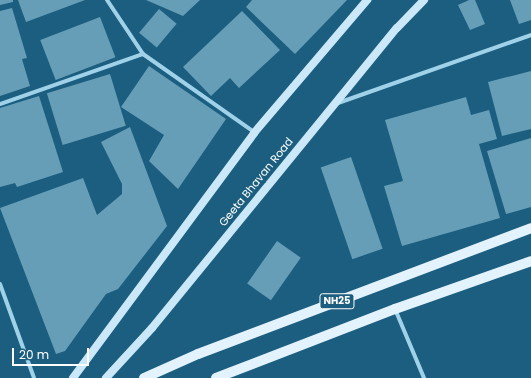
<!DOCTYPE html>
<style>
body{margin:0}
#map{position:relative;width:531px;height:378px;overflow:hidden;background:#1c5e7f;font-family:Poppins,sans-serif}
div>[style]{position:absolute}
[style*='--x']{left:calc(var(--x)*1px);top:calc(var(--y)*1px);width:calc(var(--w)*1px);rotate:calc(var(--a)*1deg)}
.building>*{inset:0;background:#669eb8;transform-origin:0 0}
.minor>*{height:4px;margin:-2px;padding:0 2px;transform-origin:2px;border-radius:2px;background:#9fd2e9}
.secondary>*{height:8px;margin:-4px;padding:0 4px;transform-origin:4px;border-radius:4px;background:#cae8f7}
.primary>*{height:10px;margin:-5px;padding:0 5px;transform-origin:5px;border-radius:5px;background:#e2f3fe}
span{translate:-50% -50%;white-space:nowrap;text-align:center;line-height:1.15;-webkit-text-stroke:4px #1c5e7f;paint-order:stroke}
.shield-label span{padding:1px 3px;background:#1c5e7f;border:1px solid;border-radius:3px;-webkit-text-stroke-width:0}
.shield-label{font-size:10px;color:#fff;font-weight:700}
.street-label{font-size:11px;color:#fff}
.scale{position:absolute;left:12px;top:348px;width:77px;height:18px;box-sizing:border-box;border:2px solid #fff;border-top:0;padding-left:5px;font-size:12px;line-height:14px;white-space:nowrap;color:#fff;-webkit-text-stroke:3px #1c5e7f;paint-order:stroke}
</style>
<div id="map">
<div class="building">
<div style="clip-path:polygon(0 0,13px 0,13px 2px,0 5px)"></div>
<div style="clip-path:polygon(18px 0,85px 0,26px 22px)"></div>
<div style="clip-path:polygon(146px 0,200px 0,183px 16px)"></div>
<div style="clip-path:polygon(252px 0,347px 0,295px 54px,246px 7px)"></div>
<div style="clip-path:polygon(469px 0,475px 0,485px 24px,470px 30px,458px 5px)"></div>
<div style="clip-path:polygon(510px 0,531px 0,531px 20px,519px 24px)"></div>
<div style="clip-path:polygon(12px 8px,27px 58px,22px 59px,30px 86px,0 96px,0 11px)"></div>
<div style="left:159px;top:9px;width:23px;height:31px;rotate:40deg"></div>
<div style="clip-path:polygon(242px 11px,280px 50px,239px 88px,230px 78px,211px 96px,183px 67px)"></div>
<div style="left:100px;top:17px;width:43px;height:64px;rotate:69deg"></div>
<div style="clip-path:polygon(149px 66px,226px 119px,178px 189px,149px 161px,164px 135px,121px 107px)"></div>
<div style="clip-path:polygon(531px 71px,531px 129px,502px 136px,488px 82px)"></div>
<div style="left:110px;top:74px;width:54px;height:66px;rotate:73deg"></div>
<div style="clip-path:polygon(39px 96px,63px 172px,17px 187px,15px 183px,0 187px,0 108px)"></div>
<div style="clip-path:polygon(466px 97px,471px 115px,489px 110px,497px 139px,479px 144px,500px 218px,402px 246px,384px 186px,403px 181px,385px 120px)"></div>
<div style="clip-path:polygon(130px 127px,167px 226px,118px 289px,106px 294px,65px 351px,56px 354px,0 208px,83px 178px,97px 215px,122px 194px,122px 184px,101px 142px)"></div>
<div style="clip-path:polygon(531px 138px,531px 207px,506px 214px,487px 151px)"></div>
<div style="left:351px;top:157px;width:97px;height:32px;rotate:71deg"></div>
<div style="left:277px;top:241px;width:29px;height:52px;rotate:35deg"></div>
</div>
<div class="minor">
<div style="--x:107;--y:0;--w:65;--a:56.3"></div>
<div style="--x:143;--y:54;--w:136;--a:35.1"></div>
<div style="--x:338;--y:103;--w:205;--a:-19.4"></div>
<div style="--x:0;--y:104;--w:151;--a:-19.3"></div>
<div style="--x:0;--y:284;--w:100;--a:70.1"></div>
<div style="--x:395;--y:309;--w:75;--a:67.2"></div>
</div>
<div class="secondary">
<div style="--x:73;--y:378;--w:305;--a:-53.5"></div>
<div style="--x:254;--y:133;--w:175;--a:-49.6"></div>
<div style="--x:106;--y:378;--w:68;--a:-47.4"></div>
<div style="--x:152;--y:328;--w:387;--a:-50.8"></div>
<div style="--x:397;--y:28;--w:39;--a:-46"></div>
</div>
<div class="primary">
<div style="--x:144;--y:378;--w:59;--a:-24"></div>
<div style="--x:198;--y:354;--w:356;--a:-20.7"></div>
<div style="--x:216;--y:378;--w:192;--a:-21.1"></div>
<div style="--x:395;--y:309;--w:144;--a:-19.4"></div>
</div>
<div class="shield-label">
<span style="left:337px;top:301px">NH25</span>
</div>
<div class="street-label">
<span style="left:256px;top:182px;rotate:-51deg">Geeta Bhavan Road</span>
</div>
<div class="scale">20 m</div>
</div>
